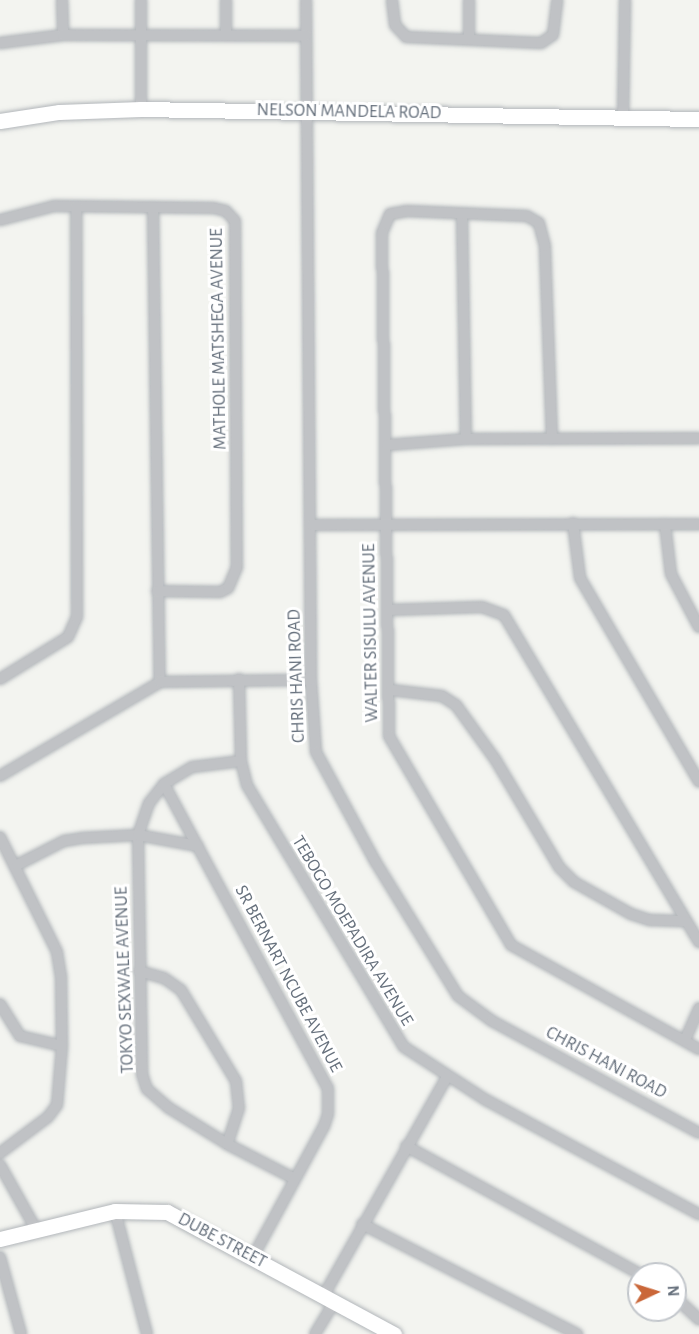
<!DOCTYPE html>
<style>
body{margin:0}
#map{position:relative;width:699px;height:1334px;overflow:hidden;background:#f3f4f0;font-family:"Alegreya Sans",sans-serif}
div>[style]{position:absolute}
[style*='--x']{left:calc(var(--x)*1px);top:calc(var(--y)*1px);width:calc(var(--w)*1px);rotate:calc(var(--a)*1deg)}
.roads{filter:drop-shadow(0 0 2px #b2b6ba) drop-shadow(0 0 2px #b2b6ba)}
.street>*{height:10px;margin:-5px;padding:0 5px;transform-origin:5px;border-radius:5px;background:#c0c2c5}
.secondary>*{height:15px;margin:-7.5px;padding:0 7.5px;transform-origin:7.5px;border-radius:7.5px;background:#fff}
span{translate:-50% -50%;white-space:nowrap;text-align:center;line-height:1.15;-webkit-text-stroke:6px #fff;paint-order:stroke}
.street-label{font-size:18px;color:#67717d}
.north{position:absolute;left:627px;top:1262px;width:60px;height:60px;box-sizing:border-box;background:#fff;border:2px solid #c2c6cb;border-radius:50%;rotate:86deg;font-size:16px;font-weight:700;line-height:24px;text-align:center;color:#67717d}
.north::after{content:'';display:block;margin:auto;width:21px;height:27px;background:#ca6739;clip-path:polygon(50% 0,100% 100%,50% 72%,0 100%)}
</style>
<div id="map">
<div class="roads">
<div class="street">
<div style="--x:62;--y:0;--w:35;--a:88"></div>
<div style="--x:141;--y:0;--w:109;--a:90"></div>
<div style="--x:226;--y:0;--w:34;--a:90"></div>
<div style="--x:306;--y:0;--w:680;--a:89.58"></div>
<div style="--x:311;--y:680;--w:72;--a:86"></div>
<div style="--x:316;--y:752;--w:124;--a:61.6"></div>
<div style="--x:375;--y:861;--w:158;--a:58.4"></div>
<div style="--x:458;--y:996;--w:42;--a:36.3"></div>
<div style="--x:492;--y:1021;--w:235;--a:28.4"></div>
<div style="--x:392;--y:0;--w:25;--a:83"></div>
<div style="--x:395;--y:25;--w:16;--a:47"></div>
<div style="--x:406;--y:37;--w:135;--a:2.5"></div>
<div style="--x:541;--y:43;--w:14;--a:-34"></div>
<div style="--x:553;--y:35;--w:35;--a:-83"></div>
<div style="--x:469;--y:0;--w:39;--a:90"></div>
<div style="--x:0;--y:43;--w:64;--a:-7.2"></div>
<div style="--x:63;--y:35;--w:243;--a:0.2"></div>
<div style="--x:623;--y:117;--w:117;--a:-89"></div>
<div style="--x:153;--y:207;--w:475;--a:89.2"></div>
<div style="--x:462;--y:215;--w:224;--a:89"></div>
<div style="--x:0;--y:220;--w:56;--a:-14.5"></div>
<div style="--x:54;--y:206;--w:160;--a:0.7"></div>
<div style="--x:214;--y:208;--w:12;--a:14"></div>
<div style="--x:226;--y:211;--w:13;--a:48"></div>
<div style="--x:235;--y:221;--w:346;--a:89.7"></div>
<div style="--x:237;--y:567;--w:23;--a:113"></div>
<div style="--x:228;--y:588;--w:9;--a:153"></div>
<div style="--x:220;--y:592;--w:63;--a:-179.1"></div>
<div style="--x:552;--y:439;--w:193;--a:-92.1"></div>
<div style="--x:545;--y:246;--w:24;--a:-105"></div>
<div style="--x:539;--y:223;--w:14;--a:-150"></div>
<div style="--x:527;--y:216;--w:120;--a:-177.6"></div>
<div style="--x:407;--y:211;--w:17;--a:170"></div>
<div style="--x:390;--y:214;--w:21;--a:113"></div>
<div style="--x:382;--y:233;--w:503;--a:89.2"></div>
<div style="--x:389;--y:736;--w:242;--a:59.7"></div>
<div style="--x:511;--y:945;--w:215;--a:29"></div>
<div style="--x:387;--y:445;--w:79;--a:-4.3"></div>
<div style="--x:466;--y:439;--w:233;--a:-0.2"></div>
<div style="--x:573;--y:523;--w:55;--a:82.7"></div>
<div style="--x:580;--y:578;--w:236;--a:59.7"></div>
<div style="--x:665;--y:524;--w:50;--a:83.2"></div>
<div style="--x:671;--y:574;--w:60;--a:62.2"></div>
<div style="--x:313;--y:525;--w:386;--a:-0.1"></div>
<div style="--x:389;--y:610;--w:93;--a:-1.8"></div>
<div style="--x:482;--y:607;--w:23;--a:20"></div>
<div style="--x:504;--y:615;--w:381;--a:59.2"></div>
<div style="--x:0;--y:679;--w:80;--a:-31.7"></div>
<div style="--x:68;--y:637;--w:22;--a:-66"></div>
<div style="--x:77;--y:617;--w:410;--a:-90.1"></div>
<div style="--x:239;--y:679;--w:82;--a:88.6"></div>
<div style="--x:241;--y:761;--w:25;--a:76"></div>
<div style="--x:247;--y:785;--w:305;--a:59.1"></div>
<div style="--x:404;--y:1047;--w:98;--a:32.9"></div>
<div style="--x:486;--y:1100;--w:242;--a:28.2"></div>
<div style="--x:391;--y:690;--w:51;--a:6.7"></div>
<div style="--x:442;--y:696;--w:17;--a:33"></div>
<div style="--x:456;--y:705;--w:67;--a:54.2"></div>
<div style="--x:495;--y:759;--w:126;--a:59.3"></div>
<div style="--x:559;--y:867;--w:21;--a:45"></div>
<div style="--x:574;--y:882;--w:65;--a:29.3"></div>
<div style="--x:631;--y:914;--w:20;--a:18"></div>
<div style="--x:650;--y:920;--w:36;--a:2"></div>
<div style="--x:241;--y:761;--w:49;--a:173"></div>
<div style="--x:192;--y:767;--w:33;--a:149"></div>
<div style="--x:164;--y:784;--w:24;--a:128"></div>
<div style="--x:149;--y:803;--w:34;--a:109"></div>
<div style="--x:138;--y:835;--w:239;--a:89"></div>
<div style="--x:142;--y:1074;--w:16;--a:72"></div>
<div style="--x:147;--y:1089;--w:29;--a:41"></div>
<div style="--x:169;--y:1108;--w:68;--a:31.8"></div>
<div style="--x:227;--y:1144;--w:76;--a:27.2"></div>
<div style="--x:0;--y:776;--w:186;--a:-30.4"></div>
<div style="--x:160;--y:682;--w:151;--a:-0.8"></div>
<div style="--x:164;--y:784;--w:345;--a:61.7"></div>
<div style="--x:328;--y:1088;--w:26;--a:90"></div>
<div style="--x:328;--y:1114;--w:13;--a:108"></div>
<div style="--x:324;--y:1126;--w:149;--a:118.5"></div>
<div style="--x:0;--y:837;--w:128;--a:63.6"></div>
<div style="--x:57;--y:952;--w:24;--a:81"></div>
<div style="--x:61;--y:976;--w:70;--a:89.2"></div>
<div style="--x:62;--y:1046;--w:59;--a:94.8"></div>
<div style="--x:57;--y:1105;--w:15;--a:127"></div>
<div style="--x:48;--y:1117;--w:60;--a:143.1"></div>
<div style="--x:17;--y:865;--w:53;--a:-27.1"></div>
<div style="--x:64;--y:841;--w:18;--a:-9"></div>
<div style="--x:82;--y:838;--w:56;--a:-3.1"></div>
<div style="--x:138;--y:835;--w:61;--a:10.4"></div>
<div style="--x:139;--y:971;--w:26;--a:16"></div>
<div style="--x:164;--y:978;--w:21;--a:35"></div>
<div style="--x:181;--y:990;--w:106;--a:58.9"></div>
<div style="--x:236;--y:1081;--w:27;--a:84"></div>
<div style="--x:239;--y:1108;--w:38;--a:108"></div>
<div style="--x:0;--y:1004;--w:38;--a:58"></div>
<div style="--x:20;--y:1036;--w:43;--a:13.4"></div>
<div style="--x:685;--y:1040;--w:35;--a:-66"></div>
<div style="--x:406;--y:1146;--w:267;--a:28.7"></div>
<div style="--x:0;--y:1165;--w:76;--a:60.7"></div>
<div style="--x:115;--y:1211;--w:127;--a:75.4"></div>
<div style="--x:362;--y:1224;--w:242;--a:27.1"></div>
<div style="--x:0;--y:1257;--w:80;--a:74.7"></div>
<div style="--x:324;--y:1295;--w:250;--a:-60.6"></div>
<div style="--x:675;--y:1297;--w:33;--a:43"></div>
<div style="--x:315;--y:1334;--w:39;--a:-59"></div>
</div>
<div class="secondary">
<div style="--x:0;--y:121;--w:60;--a:-8.7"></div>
<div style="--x:59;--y:112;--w:82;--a:-2.1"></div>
<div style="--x:141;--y:109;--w:558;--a:1.03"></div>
<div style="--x:0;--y:1239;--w:118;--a:-13.7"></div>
<div style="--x:115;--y:1211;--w:52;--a:1.1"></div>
<div style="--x:167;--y:1212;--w:258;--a:28.3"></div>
</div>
</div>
<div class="street-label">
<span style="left:349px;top:112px;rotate:1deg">NELSON MANDELA ROAD</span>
<span style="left:219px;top:339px;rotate:-91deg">MATHOLE MATSHEGA AVENUE</span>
<span style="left:371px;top:633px;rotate:-91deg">WALTER SISULU AVENUE</span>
<span style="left:297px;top:676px;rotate:-92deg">CHRIS HANI ROAD</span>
<span style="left:352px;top:931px;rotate:59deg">TEBOGO MOEPADIRA AVENUE</span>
<span style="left:288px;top:979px;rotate:62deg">SR BERNART NCUBE AVENUE</span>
<span style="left:125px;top:980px;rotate:-92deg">TOKYO SEXWALE AVENUE</span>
<span style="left:606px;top:1063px;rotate:28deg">CHRIS HANI ROAD</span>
<span style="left:222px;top:1241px;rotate:28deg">DUBE STREET</span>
</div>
<div class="north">N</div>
</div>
